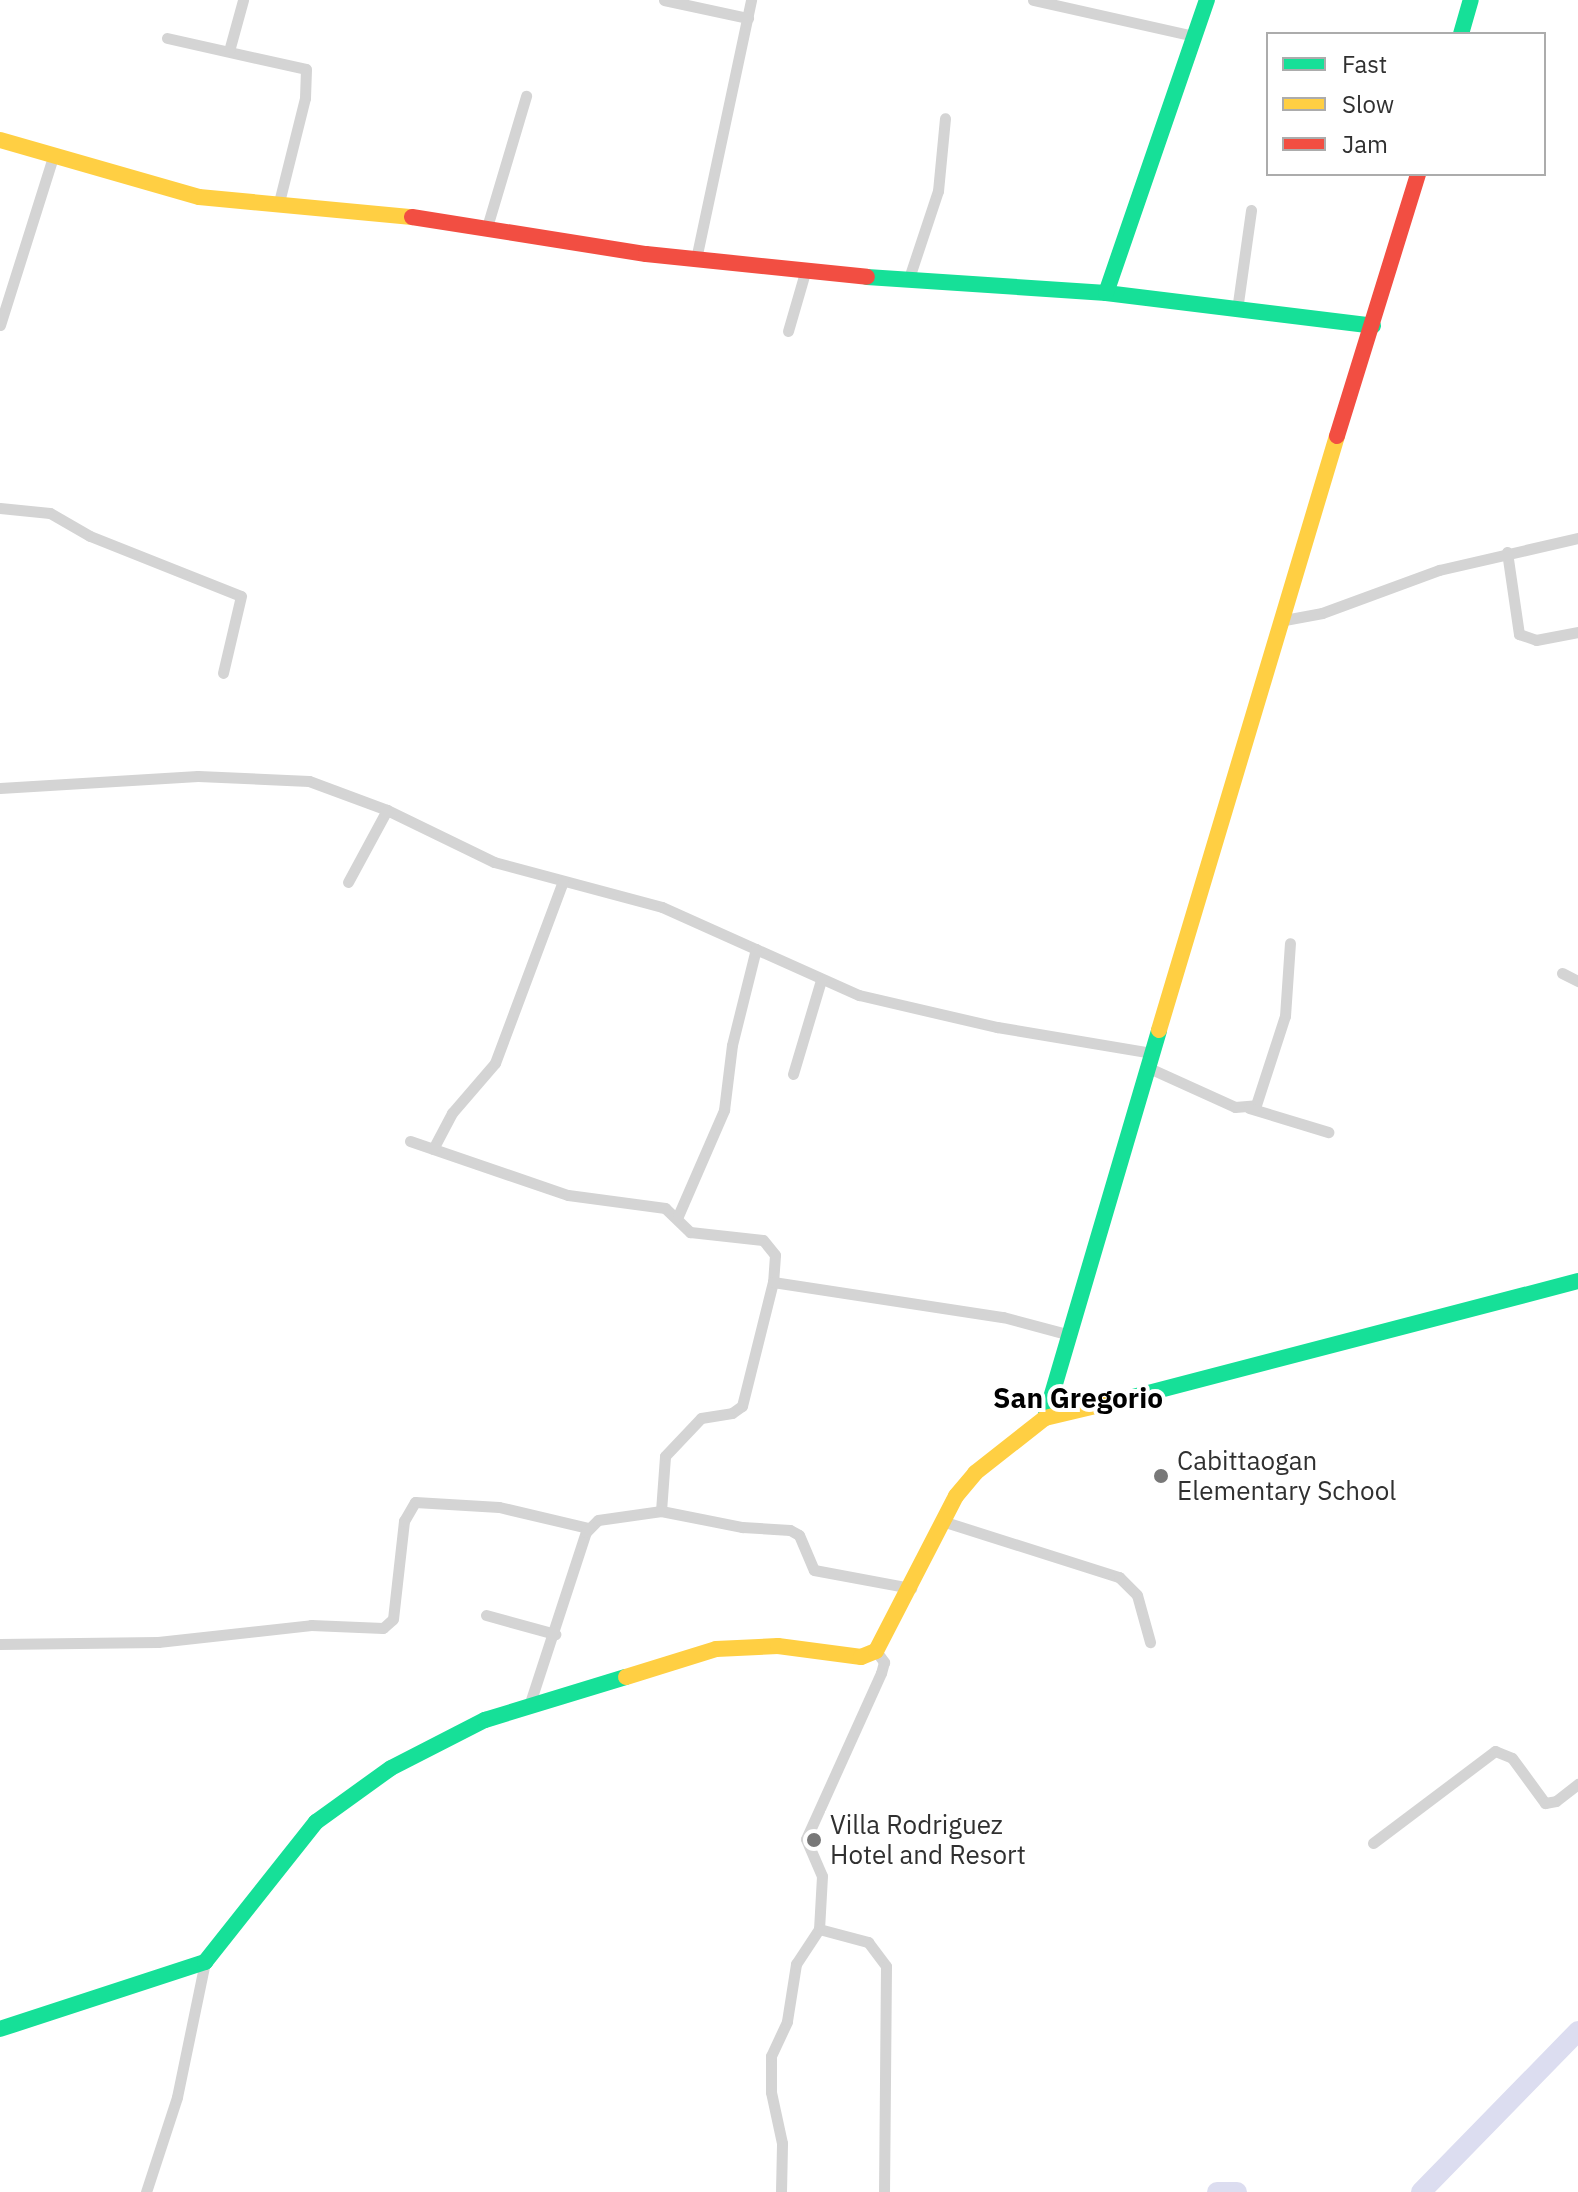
<!DOCTYPE html>
<style>
body{margin:0}
#map{position:relative;width:1578px;height:2192px;overflow:hidden;background:#fff;font-family:"IBM Plex Sans",sans-serif}
div>[style]{position:absolute}
[style*='--x']{left:calc(var(--x)*1px);top:calc(var(--y)*1px);width:calc(var(--w)*1px);rotate:calc(var(--a)*1deg)}
.river>*{height:20px;margin:-10px;padding:0 10px;transform-origin:10px;border-radius:10px;background:#dcddf0}
.street>*{height:11px;margin:-5.5px;padding:0 5.5px;transform-origin:5.5px;border-radius:5.5px;background:#d4d4d4}
.fast>*{height:16px;margin:-8px;padding:0 8px;transform-origin:8px;border-radius:8px;background:#16e098}
.slow>*{height:16px;margin:-8px;padding:0 8px;transform-origin:8px;border-radius:8px;background:#ffcf43}
.jam>*{height:16px;margin:-8px;padding:0 8px;transform-origin:8px;border-radius:8px;background:#f24e42}
.dots>*{width:22px;height:22px;translate:-50% -50%;box-sizing:border-box;border:4px solid #fff;border-radius:50%}
span{translate:-50% -50%;white-space:nowrap;text-align:center;line-height:1.15;-webkit-text-stroke:8px #fff;paint-order:stroke}
.poi-label{font-size:26px;color:#303030}
.left{translate:0 -50%;text-align:left}
.neighbourhood-label{font-size:28px;color:#000;font-weight:700}
.legend{position:absolute;left:1266px;top:32px;width:280px;height:144px;box-sizing:border-box;background:#fff;border:2px solid #acacac;margin:0;padding:10px 14px;list-style:none;font-size:24px;color:#303030}
.legend li{display:flex;align-items:center;gap:16px;height:40px}
.legend b{width:40px;border:2px solid #acacac}
</style>
<div id="map">
<div class="river">
<div style="--x:1217;--y:2192;--w:20;--a:0"></div>
<div style="--x:1421;--y:2192;--w:225;--a:-45.7"></div>
</div>
<div class="street">
<div style="--x:664;--y:0;--w:86;--a:12.1"></div>
<div style="--x:1033;--y:0;--w:165;--a:12.6"></div>
<div style="--x:167;--y:38;--w:142;--a:12.6"></div>
<div style="--x:306;--y:69;--w:29;--a:92"></div>
<div style="--x:305;--y:98;--w:111;--a:104"></div>
<div style="--x:229;--y:51;--w:53;--a:-74.6"></div>
<div style="--x:487;--y:227;--w:137;--a:-73.4"></div>
<div style="--x:696;--y:259;--w:265;--a:-78"></div>
<div style="--x:908;--y:281;--w:95;--a:-71.6"></div>
<div style="--x:938;--y:191;--w:73;--a:-84.5"></div>
<div style="--x:1237;--y:310;--w:101;--a:-82"></div>
<div style="--x:0;--y:325;--w:176;--a:-72.5"></div>
<div style="--x:788;--y:331;--w:65;--a:-73.8"></div>
<div style="--x:0;--y:508;--w:50;--a:5.7"></div>
<div style="--x:50;--y:513;--w:46;--a:29.9"></div>
<div style="--x:90;--y:536;--w:162;--a:21.7"></div>
<div style="--x:241;--y:596;--w:79;--a:103.2"></div>
<div style="--x:1507;--y:552;--w:83;--a:81.7"></div>
<div style="--x:1519;--y:634;--w:18;--a:19"></div>
<div style="--x:1536;--y:640;--w:43;--a:-10.8"></div>
<div style="--x:1279;--y:621;--w:44;--a:-10.5"></div>
<div style="--x:1322;--y:613;--w:125;--a:-20.2"></div>
<div style="--x:1439;--y:570;--w:143;--a:-13"></div>
<div style="--x:0;--y:788;--w:198;--a:-3.5"></div>
<div style="--x:198;--y:776;--w:111;--a:2.6"></div>
<div style="--x:309;--y:781;--w:83;--a:20.4"></div>
<div style="--x:387;--y:810;--w:119;--a:25.9"></div>
<div style="--x:494;--y:862;--w:174;--a:15"></div>
<div style="--x:662;--y:907;--w:216;--a:24.1"></div>
<div style="--x:859;--y:995;--w:142;--a:13.1"></div>
<div style="--x:997;--y:1027;--w:158;--a:9.5"></div>
<div style="--x:348;--y:882;--w:82;--a:-61.6"></div>
<div style="--x:1562;--y:973;--w:18;--a:27"></div>
<div style="--x:1149;--y:1068;--w:94;--a:24.4"></div>
<div style="--x:1235;--y:1107;--w:21;--a:-5"></div>
<div style="--x:1256;--y:1105;--w:94;--a:-72"></div>
<div style="--x:1285;--y:1016;--w:73;--a:-86.1"></div>
<div style="--x:793;--y:1074;--w:98;--a:-73.4"></div>
<div style="--x:1249;--y:1108;--w:83;--a:16.9"></div>
<div style="--x:410;--y:1141;--w:167;--a:18.9"></div>
<div style="--x:568;--y:1195;--w:98;--a:7.6"></div>
<div style="--x:665;--y:1208;--w:35;--a:44"></div>
<div style="--x:690;--y:1232;--w:73;--a:6.3"></div>
<div style="--x:763;--y:1240;--w:19;--a:51"></div>
<div style="--x:775;--y:1255;--w:27;--a:94"></div>
<div style="--x:433;--y:1149;--w:41;--a:-62.2"></div>
<div style="--x:452;--y:1113;--w:66;--a:-49.3"></div>
<div style="--x:495;--y:1063;--w:194;--a:-69.5"></div>
<div style="--x:678;--y:1216;--w:116;--a:-66.5"></div>
<div style="--x:724;--y:1110;--w:65;--a:-83"></div>
<div style="--x:732;--y:1045;--w:99;--a:-76"></div>
<div style="--x:661;--y:1511;--w:55;--a:-85.8"></div>
<div style="--x:665;--y:1456;--w:52;--a:-46.5"></div>
<div style="--x:701;--y:1418;--w:31;--a:-9"></div>
<div style="--x:732;--y:1413;--w:12;--a:-35"></div>
<div style="--x:742;--y:1406;--w:128;--a:-76"></div>
<div style="--x:773;--y:1282;--w:233;--a:8.7"></div>
<div style="--x:1003;--y:1317;--w:69;--a:15"></div>
<div style="--x:942;--y:1521;--w:186;--a:17.6"></div>
<div style="--x:1119;--y:1577;--w:25;--a:45"></div>
<div style="--x:1137;--y:1595;--w:49;--a:74.5"></div>
<div style="--x:486;--y:1615;--w:72;--a:15.4"></div>
<div style="--x:0;--y:1644;--w:158;--a:-0.7"></div>
<div style="--x:158;--y:1642;--w:154;--a:-6.3"></div>
<div style="--x:311;--y:1625;--w:72;--a:2.4"></div>
<div style="--x:383;--y:1628;--w:13;--a:-42"></div>
<div style="--x:393;--y:1619;--w:99;--a:-83.6"></div>
<div style="--x:404;--y:1521;--w:22;--a:-60"></div>
<div style="--x:415;--y:1502;--w:84;--a:3.4"></div>
<div style="--x:499;--y:1507;--w:91;--a:13.3"></div>
<div style="--x:876;--y:1651;--w:14;--a:54"></div>
<div style="--x:884;--y:1662;--w:11;--a:105"></div>
<div style="--x:881;--y:1673;--w:182;--a:114.3"></div>
<div style="--x:806;--y:1839;--w:40;--a:66.6"></div>
<div style="--x:822;--y:1876;--w:53;--a:93.2"></div>
<div style="--x:819;--y:1929;--w:51;--a:14.9"></div>
<div style="--x:868;--y:1942;--w:30;--a:53"></div>
<div style="--x:886;--y:1966;--w:226;--a:90.5"></div>
<div style="--x:529;--y:1706;--w:183;--a:-71.9"></div>
<div style="--x:586;--y:1532;--w:17;--a:-45"></div>
<div style="--x:598;--y:1520;--w:64;--a:-8.1"></div>
<div style="--x:661;--y:1511;--w:83;--a:11.2"></div>
<div style="--x:742;--y:1527;--w:48;--a:3.6"></div>
<div style="--x:790;--y:1530;--w:10;--a:29"></div>
<div style="--x:799;--y:1535;--w:38;--a:67"></div>
<div style="--x:814;--y:1570;--w:99;--a:10.5"></div>
<div style="--x:1373;--y:1843;--w:153;--a:-37"></div>
<div style="--x:1495;--y:1751;--w:18;--a:22"></div>
<div style="--x:1512;--y:1758;--w:56;--a:53.7"></div>
<div style="--x:1545;--y:1803;--w:11;--a:-10"></div>
<div style="--x:1556;--y:1801;--w:28;--a:-38"></div>
<div style="--x:146;--y:2192;--w:100;--a:-71.9"></div>
<div style="--x:177;--y:2097;--w:138;--a:-78.3"></div>
<div style="--x:781;--y:2192;--w:49;--a:-88.8"></div>
<div style="--x:782;--y:2143;--w:52;--a:-102.2"></div>
<div style="--x:771;--y:2092;--w:36;--a:-90"></div>
<div style="--x:771;--y:2056;--w:38;--a:-65"></div>
<div style="--x:787;--y:2021;--w:58;--a:-81"></div>
<div style="--x:796;--y:1964;--w:42;--a:-56.7"></div>
</div>
<div class="fast">
<div style="--x:1461;--y:34;--w:35;--a:-74"></div>
<div style="--x:867;--y:277;--w:240;--a:3.8"></div>
<div style="--x:1106;--y:293;--w:269;--a:7"></div>
<div style="--x:1106;--y:293;--w:310;--a:-71"></div>
<div style="--x:1133;--y:1397;--w:460;--a:-14.6"></div>
<div style="--x:1045;--y:1418;--w:404;--a:-73.6"></div>
<div style="--x:0;--y:2029;--w:216;--a:-18.1"></div>
<div style="--x:205;--y:1962;--w:179;--a:-51.6"></div>
<div style="--x:316;--y:1822;--w:92;--a:-35.8"></div>
<div style="--x:391;--y:1768;--w:106;--a:-27.1"></div>
<div style="--x:485;--y:1720;--w:147;--a:-17"></div>
</div>
<div class="slow">
<div style="--x:0;--y:140;--w:207;--a:16"></div>
<div style="--x:199;--y:197;--w:214;--a:5.4"></div>
<div style="--x:1159;--y:1030;--w:620;--a:-73.32"></div>
<div style="--x:626;--y:1677;--w:94;--a:-17.3"></div>
<div style="--x:716;--y:1649;--w:62;--a:-2.8"></div>
<div style="--x:778;--y:1646;--w:84;--a:7.5"></div>
<div style="--x:861;--y:1657;--w:16;--a:-22"></div>
<div style="--x:876;--y:1651;--w:174;--a:-62.7"></div>
<div style="--x:956;--y:1496;--w:30;--a:-50"></div>
<div style="--x:975;--y:1473;--w:89;--a:-38.2"></div>
<div style="--x:1045;--y:1418;--w:90;--a:-13.4"></div>
</div>
<div class="jam">
<div style="--x:412;--y:217;--w:237;--a:9"></div>
<div style="--x:646;--y:254;--w:222;--a:5.9"></div>
<div style="--x:1337;--y:436;--w:274;--a:-72.8"></div>
</div>
<div class="dots">
<div style="left:1161px;top:1476px;background:#787878"></div>
<div style="left:814px;top:1840px;background:#787878"></div>
</div>
<div class="poi-label">
<span class="left" style="left:1177px;top:1476px">Cabittaogan<br>Elementary School</span>
<span class="left" style="left:830px;top:1840px">Villa Rodriguez<br>Hotel and Resort</span>
</div>
<div class="neighbourhood-label">
<span style="left:1078px;top:1398px">San Gregorio</span>
</div>
<ul class="legend">
<li><b style="height:10px;background:#16e098"></b>Fast</li>
<li><b style="height:10px;background:#ffcf43"></b>Slow</li>
<li><b style="height:10px;background:#f24e42"></b>Jam</li>
</ul>
</div>
